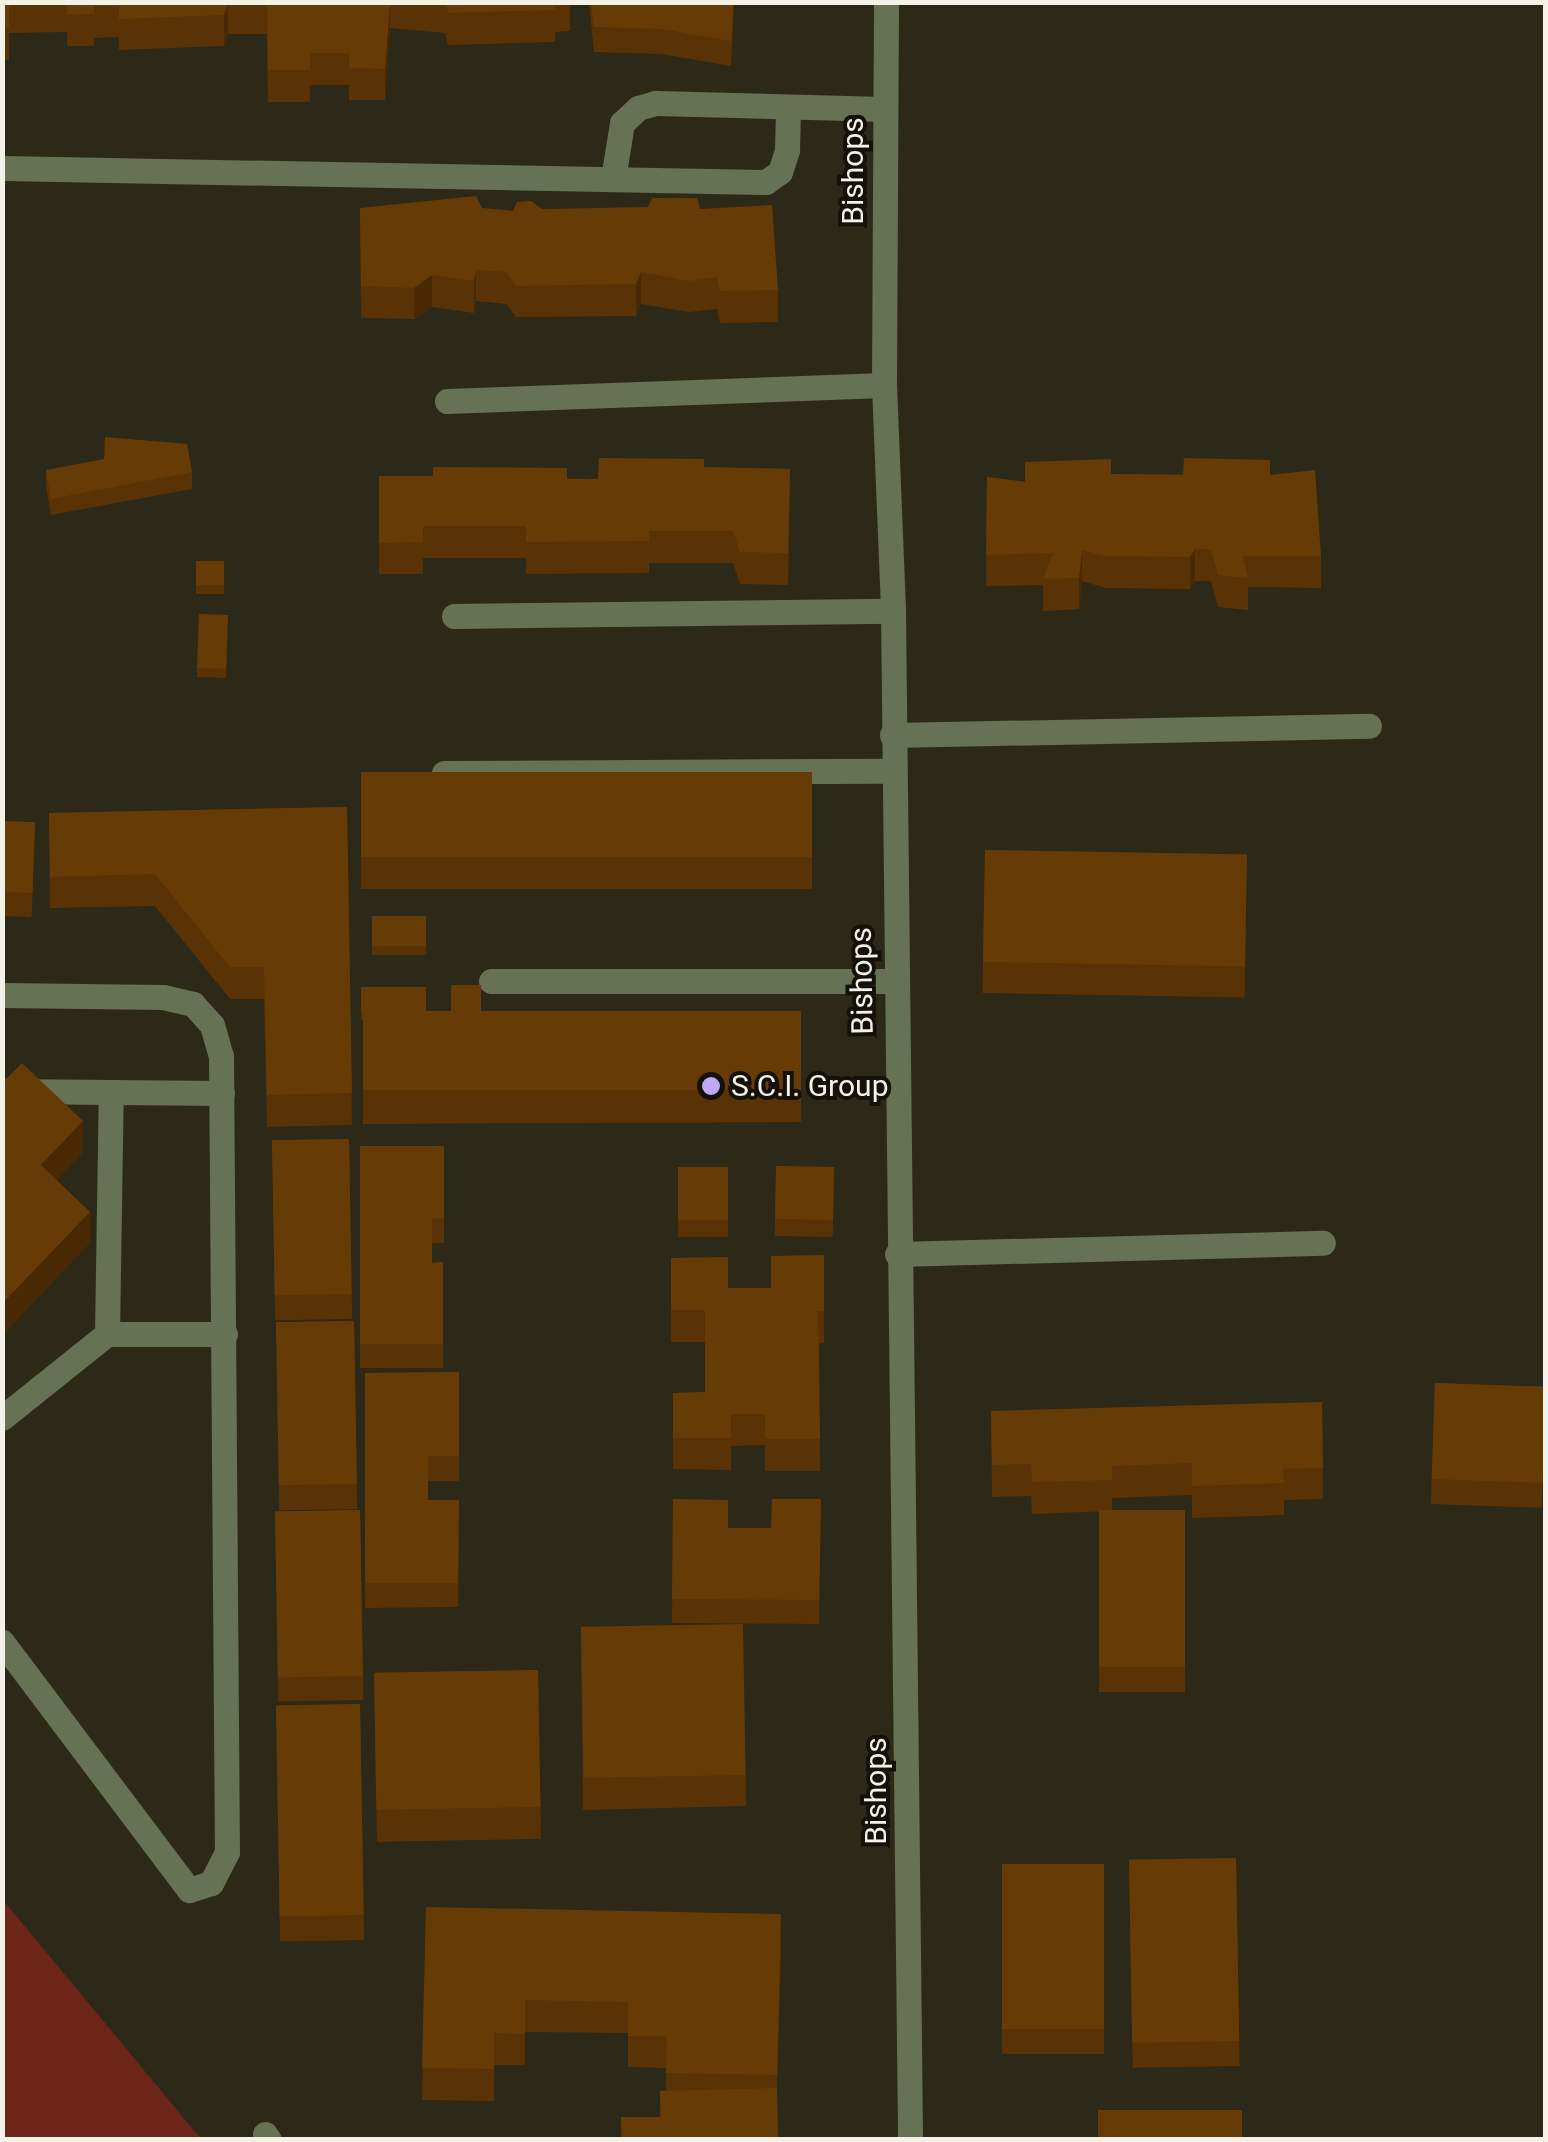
<!DOCTYPE html>
<style>
body{margin:0}
#map{position:relative;width:1548px;height:2142px;overflow:hidden;background:#2d2919;font-family:Roboto,sans-serif}
div>[style]{position:absolute}
[style*='--x']{left:calc(var(--x)*1px);top:calc(var(--y)*1px);width:calc(var(--w)*1px);rotate:calc(var(--a)*1deg)}
.green>*{inset:0;background:#6d251a}
.minor>*{height:25px;margin:-12.5px;padding:0 12.5px;transform-origin:12.5px;border-radius:12.5px;background:#667253}
.wall>*{inset:0;background:#593305;transform-origin:0 0}
.shaded-wall>*{inset:0;background:#482904}
.building>*{inset:0;background:#673b06;transform-origin:0 0}
.dots>*{width:28px;height:28px;translate:-50% -50%;box-sizing:border-box;border:5px solid #13110a;border-radius:50%}
span{translate:-50% -50%;white-space:nowrap;text-align:center;line-height:1.15;-webkit-text-stroke:8px #13110a;paint-order:stroke}
.street-label{font-size:30px;color:#f4f1e7}
.poi-label{font-size:30px;color:#f4f1e7}
.left{translate:0 -50%;text-align:left}
.frame{position:absolute;inset:0;border:5px solid #f4f1e7;pointer-events:none}
</style>
<div id="map">
<div class="green">
<div style="clip-path:polygon(3px 1900px,201px 2139px,3px 2139px)"></div>
</div>
<div class="minor">
<div style="--x:886;--y:2;--w:383;--a:90.3"></div>
<div style="--x:884;--y:385;--w:226;--a:87.7"></div>
<div style="--x:893;--y:611;--w:1529;--a:89.36"></div>
<div style="--x:2;--y:168;--w:764;--a:1.05"></div>
<div style="--x:766;--y:182;--w:17;--a:-36"></div>
<div style="--x:780;--y:172;--w:23;--a:-72"></div>
<div style="--x:787;--y:150;--w:42;--a:-88.6"></div>
<div style="--x:613;--y:179;--w:57;--a:-80.9"></div>
<div style="--x:622;--y:123;--w:22;--a:-43"></div>
<div style="--x:638;--y:108;--w:19;--a:-16"></div>
<div style="--x:656;--y:103;--w:229;--a:1.5"></div>
<div style="--x:447;--y:401;--w:437;--a:-2.1"></div>
<div style="--x:454;--y:616;--w:439;--a:-0.7"></div>
<div style="--x:892;--y:735;--w:477;--a:-1.1"></div>
<div style="--x:444;--y:773;--w:448;--a:-0.3"></div>
<div style="--x:491;--y:981;--w:404;--a:0"></div>
<div style="--x:2;--y:995;--w:161;--a:0.7"></div>
<div style="--x:163;--y:997;--w:31;--a:13"></div>
<div style="--x:193;--y:1004;--w:28;--a:48"></div>
<div style="--x:212;--y:1025;--w:32;--a:74"></div>
<div style="--x:221;--y:1056;--w:796;--a:89.57"></div>
<div style="--x:227;--y:1852;--w:35;--a:117"></div>
<div style="--x:211;--y:1883;--w:23;--a:162"></div>
<div style="--x:189;--y:1890;--w:311;--a:-127"></div>
<div style="--x:2;--y:1091;--w:220;--a:0.5"></div>
<div style="--x:897;--y:1254;--w:426;--a:-1.5"></div>
<div style="--x:107;--y:1334;--w:118;--a:0"></div>
<div style="--x:2;--y:1418;--w:134;--a:-38.7"></div>
<div style="--x:107;--y:1334;--w:242;--a:-89.1"></div>
<div style="--x:265;--y:2134;--w:7;--a:56"></div>
</div>
<div class="wall">
<div style="clip-path:polygon(2px 2px,570px 2px,570px 31px,555px 32px,555px 42px,448px 45px,445px 33px,390px 28px,385px 100px,349px 100px,349px 85px,310px 85px,310px 102px,268px 102px,267px 34px,228px 34px,224px 46px,119px 50px,119px 37px,94px 38px,94px 46px,67px 46px,67px 32px,9px 33px,9px 60px,2px 60px)"></div>
<div style="clip-path:polygon(589px 2px,734px 2px,731px 66px,661px 54px,594px 52px)"></div>
<div style="clip-path:polygon(360px 208px,482px 208px,513px 211px,542px 209px,700px 209px,778px 290px,778px 322px,720px 323px,717px 309px,689px 312px,641px 304px,636px 316px,516px 317px,506px 304px,476px 301px,474px 313px,432px 307px,414px 319px,361px 318px)"></div>
<div style="clip-path:polygon(704px 467px,790px 469px,788px 585px,740px 584px,733px 563px,649px 563px,649px 573px,526px 574px,526px 558px,423px 558px,423px 574px,379px 574px,379px 476px,598px 479px)"></div>
<div style="clip-path:polygon(46px 470px,192px 472px,192px 489px,51px 515px,46px 487px)"></div>
<div style="clip-path:polygon(1111px 474px,1270px 475px,1321px 556px,1321px 588px,1248px 587px,1248px 610px,1218px 607px,1211px 581px,1195px 581px,1190px 589px,1106px 588px,1082px 581px,1079px 609px,1043px 611px,1043px 585px,986px 586px,987px 477px,1025px 482px)"></div>
<div style="left:196px;top:561px;width:28px;height:33px"></div>
<div style="left:199px;top:614px;width:29px;height:63px;rotate:2deg"></div>
<div style="left:812px;top:772px;width:117px;height:451px;rotate:90deg"></div>
<div style="clip-path:polygon(347px 807px,352px 1125px,267px 1127px,264px 999px,230px 999px,155px 906px,50px 908px,49px 813px)"></div>
<div style="left:2px;top:821px;width:33px;height:95px;rotate:2deg"></div>
<div style="left:985px;top:850px;width:262px;height:143px;rotate:1deg"></div>
<div style="left:426px;top:916px;width:39px;height:54px;rotate:90deg"></div>
<div style="clip-path:polygon(361px 987px,427px 1012px,801px 1011px,801px 1122px,363px 1124px,363px 1020px,361px 1020px)"></div>
<div style="left:349px;top:1139px;width:180px;height:77px;rotate:89deg"></div>
<div style="clip-path:polygon(360px 1146px,444px 1146px,444px 1243px,432px 1243px,432px 1263px,443px 1262px,443px 1368px,360px 1368px)"></div>
<div style="left:678px;top:1167px;width:50px;height:70px"></div>
<div style="left:834px;top:1167px;width:70px;height:58px;rotate:91deg"></div>
<div style="clip-path:polygon(824px 1255px,824px 1343px,819px 1343px,820px 1471px,765px 1471px,765px 1445px,731px 1446px,731px 1470px,673px 1469px,673px 1393px,705px 1392px,705px 1342px,671px 1342px,671px 1258px,728px 1288px,771px 1288px)"></div>
<div style="left:354px;top:1321px;width:188px;height:78px;rotate:89deg"></div>
<div style="clip-path:polygon(459px 1372px,459px 1481px,428px 1481px,428px 1500px,459px 1500px,458px 1607px,365px 1608px,365px 1373px)"></div>
<div style="left:1435px;top:1383px;width:111px;height:121px;rotate:2deg"></div>
<div style="clip-path:polygon(1322px 1402px,1323px 1499px,1284px 1500px,1284px 1515px,1192px 1518px,1192px 1495px,1112px 1498px,1112px 1511px,1032px 1514px,1031px 1496px,992px 1497px,991px 1411px)"></div>
<div style="clip-path:polygon(673px 1499px,728px 1528px,771px 1528px,821px 1499px,819px 1624px,672px 1623px)"></div>
<div style="left:360px;top:1510px;width:190px;height:85px;rotate:89deg"></div>
<div style="left:1185px;top:1510px;width:182px;height:86px;rotate:90deg"></div>
<div style="clip-path:polygon(581px 1628px,746px 1775px,746px 1806px,583px 1810px)"></div>
<div style="left:538px;top:1670px;width:169px;height:164px;rotate:89deg"></div>
<div style="left:360px;top:1704px;width:236px;height:84px;rotate:89deg"></div>
<div style="left:1236px;top:1858px;width:208px;height:107px;rotate:89deg"></div>
<div style="left:1104px;top:1864px;width:190px;height:102px;rotate:90deg"></div>
<div style="clip-path:polygon(426px 1907px,781px 1945px,777px 2092px,778px 2140px,621px 2140px,621px 2117px,660px 2117px,660px 2091px,666px 2090px,666px 2068px,628px 2067px,628px 2033px,525px 2032px,525px 2065px,494px 2065px,494px 2101px,422px 2100px)"></div>
</div>
<div class="shaded-wall">
<div style="clip-path:polygon(228px 2px,228px 34px,224px 46px,224px 15px)"></div>
<div style="clip-path:polygon(390px 2px,390px 28px,385px 100px,385px 69px)"></div>
<div style="clip-path:polygon(476px 270px,476px 301px,474px 313px,474px 281px)"></div>
<div style="clip-path:polygon(641px 272px,641px 304px,636px 316px,636px 284px)"></div>
<div style="clip-path:polygon(432px 275px,432px 307px,414px 319px,414px 288px)"></div>
<div style="clip-path:polygon(1195px 549px,1195px 581px,1190px 589px,1190px 557px)"></div>
<div style="clip-path:polygon(1082px 550px,1082px 581px,1079px 609px,1079px 578px)"></div>
<div style="clip-path:polygon(83px 1121px,83px 1153px,41px 1197px,41px 1165px)"></div>
<div style="clip-path:polygon(90px 1212px,90px 1243px,2px 1336px,2px 1304px)"></div>
</div>
<div class="building">
<div style="left:2px;top:2px;width:7px;height:26px"></div>
<div style="clip-path:polygon(67px 2px,228px 2px,224px 15px,119px 19px,119px 6px,94px 6px,94px 14px,67px 15px)"></div>
<div style="clip-path:polygon(267px 2px,390px 2px,385px 69px,349px 68px,349px 53px,310px 53px,310px 70px,268px 70px)"></div>
<div style="clip-path:polygon(446px 2px,555px 2px,555px 10px,448px 13px)"></div>
<div style="clip-path:polygon(591px 2px,733px 2px,731px 41px,661px 29px,594px 27px)"></div>
<div style="clip-path:polygon(476px 196px,482px 208px,513px 211px,517px 202px,531px 201px,542px 209px,648px 207px,652px 198px,697px 198px,700px 209px,772px 205px,778px 290px,720px 291px,717px 277px,689px 281px,641px 272px,636px 284px,516px 286px,506px 272px,476px 270px,474px 281px,432px 275px,414px 288px,361px 286px,360px 208px)"></div>
<div style="clip-path:polygon(105px 437px,187px 444px,192px 472px,51px 499px,46px 470px,104px 459px)"></div>
<div style="clip-path:polygon(599px 458px,704px 459px,704px 467px,790px 469px,788px 553px,740px 552px,733px 531px,649px 531px,649px 541px,526px 542px,526px 526px,423px 526px,423px 542px,379px 543px,379px 476px,433px 476px,433px 467px,567px 468px,567px 479px,598px 479px)"></div>
<div style="clip-path:polygon(1184px 458px,1270px 460px,1270px 475px,1315px 470px,1321px 556px,1243px 556px,1248px 578px,1218px 575px,1211px 549px,1195px 549px,1190px 557px,1106px 556px,1082px 550px,1079px 578px,1043px 579px,1053px 553px,986px 555px,987px 477px,1025px 482px,1025px 462px,1111px 459px,1111px 474px,1183px 475px)"></div>
<div style="left:196px;top:561px;width:28px;height:24px"></div>
<div style="left:199px;top:614px;width:29px;height:54px;rotate:2deg"></div>
<div style="left:812px;top:772px;width:85px;height:451px;rotate:90deg"></div>
<div style="clip-path:polygon(347px 807px,352px 1093px,267px 1095px,264px 967px,230px 967px,155px 874px,50px 877px,49px 813px)"></div>
<div style="left:2px;top:821px;width:33px;height:71px;rotate:2deg"></div>
<div style="left:985px;top:850px;width:262px;height:112px;rotate:1deg"></div>
<div style="left:426px;top:916px;width:30px;height:54px;rotate:90deg"></div>
<div style="left:481px;top:985px;width:27px;height:30px;rotate:90deg"></div>
<div style="left:361px;top:987px;width:65px;height:24px"></div>
<div style="left:801px;top:1011px;width:79px;height:438px;rotate:90deg"></div>
<div style="clip-path:polygon(22px 1063px,83px 1121px,41px 1165px,90px 1212px,2px 1304px,2px 1083px)"></div>
<div style="left:349px;top:1139px;width:155px;height:77px;rotate:89deg"></div>
<div style="clip-path:polygon(360px 1146px,444px 1146px,444px 1219px,432px 1218px,432px 1263px,443px 1262px,443px 1344px,360px 1344px)"></div>
<div style="left:678px;top:1167px;width:50px;height:53px"></div>
<div style="left:834px;top:1167px;width:53px;height:58px;rotate:91deg"></div>
<div style="clip-path:polygon(824px 1255px,824px 1311px,818px 1311px,820px 1439px,765px 1439px,765px 1414px,731px 1414px,731px 1438px,673px 1438px,673px 1393px,705px 1392px,705px 1310px,671px 1310px,671px 1258px,728px 1257px,728px 1288px,771px 1288px,771px 1256px)"></div>
<div style="left:354px;top:1321px;width:163px;height:78px;rotate:89deg"></div>
<div style="clip-path:polygon(459px 1372px,459px 1456px,428px 1456px,428px 1500px,459px 1500px,458px 1583px,365px 1583px,365px 1373px)"></div>
<div style="left:1435px;top:1383px;width:111px;height:96px;rotate:2deg"></div>
<div style="clip-path:polygon(1322px 1402px,1323px 1468px,1283px 1469px,1284px 1483px,1192px 1486px,1192px 1463px,1112px 1466px,1112px 1480px,1032px 1482px,1031px 1464px,992px 1465px,991px 1411px)"></div>
<div style="clip-path:polygon(673px 1499px,728px 1500px,728px 1528px,771px 1528px,772px 1499px,821px 1499px,819px 1600px,672px 1599px)"></div>
<div style="left:360px;top:1510px;width:166px;height:85px;rotate:89deg"></div>
<div style="left:1185px;top:1510px;width:157px;height:86px;rotate:90deg"></div>
<div style="left:743px;top:1624px;width:151px;height:162px;rotate:89deg"></div>
<div style="left:538px;top:1670px;width:137px;height:164px;rotate:89deg"></div>
<div style="left:360px;top:1704px;width:211px;height:84px;rotate:89deg"></div>
<div style="left:1236px;top:1858px;width:183px;height:107px;rotate:89deg"></div>
<div style="left:1104px;top:1864px;width:165px;height:102px;rotate:90deg"></div>
<div style="clip-path:polygon(426px 1907px,781px 1914px,777px 2075px,666px 2073px,667px 2036px,628px 2036px,628px 2002px,525px 2000px,525px 2034px,494px 2033px,494px 2069px,422px 2068px)"></div>
<div style="clip-path:polygon(777px 2088px,778px 2140px,622px 2140px,621px 2117px,661px 2117px,660px 2091px)"></div>
<div style="left:1098px;top:2110px;width:144px;height:30px"></div>
</div>
<div class="dots">
<div style="left:711px;top:1086px;background:#bfa9f4"></div>
</div>
<div class="street-label">
<span style="left:853px;top:171px;rotate:-90deg">Bishops</span>
<span style="left:862px;top:981px;rotate:-91deg">Bishops</span>
<span style="left:876px;top:1791px;rotate:-90deg">Bishops</span>
</div>
<div class="poi-label">
<span class="left" style="left:731px;top:1086px">S.C.I. Group</span>
</div>
<div class="frame"></div>
</div>
